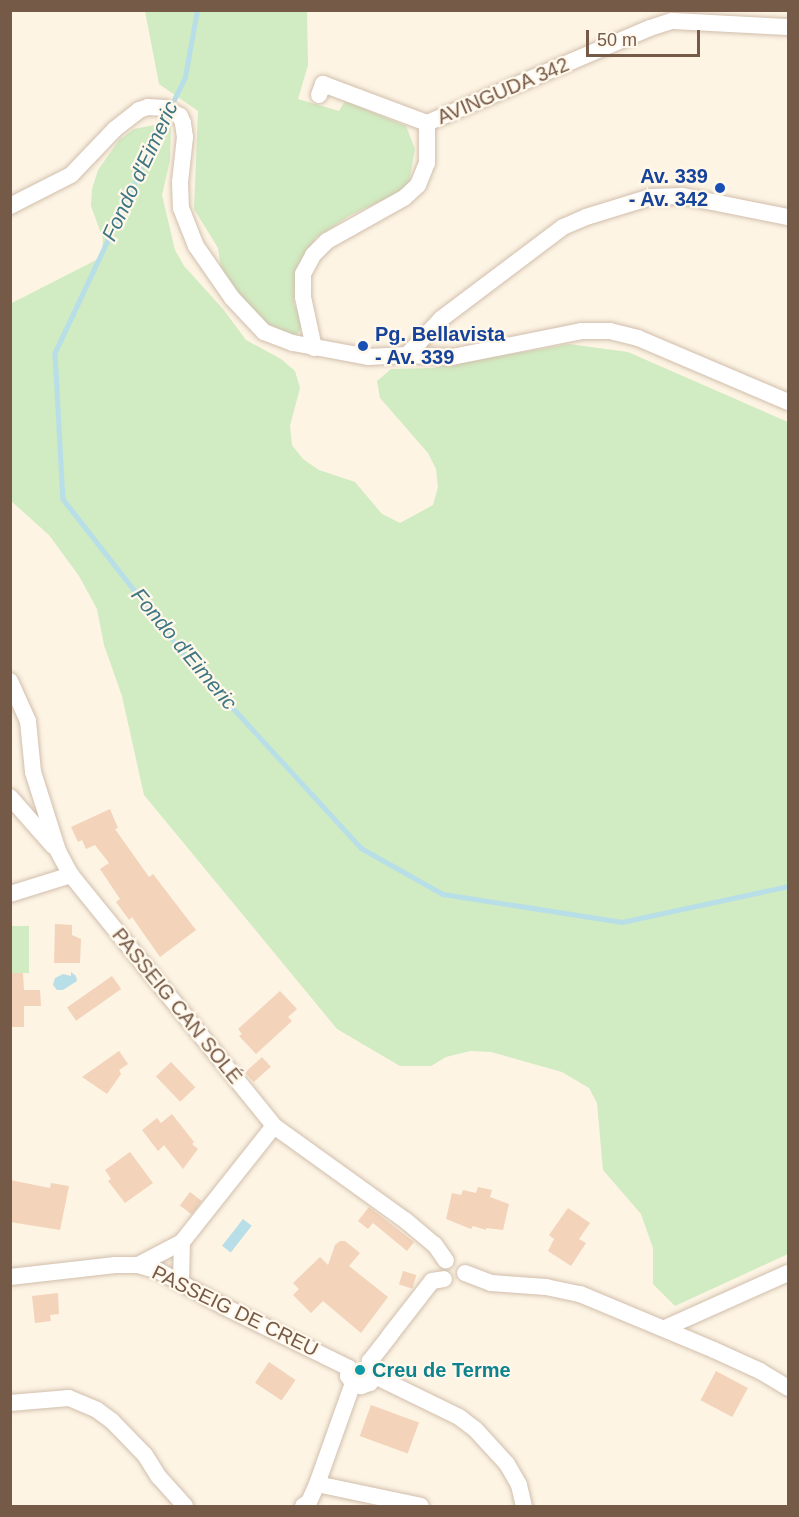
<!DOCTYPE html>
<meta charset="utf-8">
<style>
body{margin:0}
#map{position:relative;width:799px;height:1517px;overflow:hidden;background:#fdf4e4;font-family:Arial,sans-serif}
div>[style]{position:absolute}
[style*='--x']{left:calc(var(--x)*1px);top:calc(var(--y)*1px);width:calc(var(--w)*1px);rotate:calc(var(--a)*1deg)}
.green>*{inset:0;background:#d1ebc2;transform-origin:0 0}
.water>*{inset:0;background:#b8dfe7;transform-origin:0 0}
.stream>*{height:4.5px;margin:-2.25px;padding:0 2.25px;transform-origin:2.25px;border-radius:2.25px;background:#b8dfe7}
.building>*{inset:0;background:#f3d3ba;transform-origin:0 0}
.roads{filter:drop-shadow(0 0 2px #d1beac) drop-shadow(0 0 2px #d1beac)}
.minor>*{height:16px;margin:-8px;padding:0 8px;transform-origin:8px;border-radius:8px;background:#fff}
.dots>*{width:16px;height:16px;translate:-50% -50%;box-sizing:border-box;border:3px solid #fff8eb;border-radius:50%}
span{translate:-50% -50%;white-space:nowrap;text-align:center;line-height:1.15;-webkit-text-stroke:4.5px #fff8eb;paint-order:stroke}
.street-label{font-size:20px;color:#765a48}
.transit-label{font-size:20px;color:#164399;font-weight:700}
.right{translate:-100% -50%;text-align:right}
.left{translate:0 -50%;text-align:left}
.culture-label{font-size:20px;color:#0d838f;font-weight:700}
.water-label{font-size:21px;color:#3f7683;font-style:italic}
.frame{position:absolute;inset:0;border:12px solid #765a48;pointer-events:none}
.scale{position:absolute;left:586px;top:30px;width:114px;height:27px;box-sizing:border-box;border:3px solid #765a48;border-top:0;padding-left:8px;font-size:18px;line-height:21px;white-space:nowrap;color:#765a48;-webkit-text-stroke:4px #fff8eb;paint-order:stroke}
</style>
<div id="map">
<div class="green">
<div style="clip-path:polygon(145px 11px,307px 11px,308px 65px,298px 99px,339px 111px,345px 101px,406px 126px,415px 149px,408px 188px,349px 216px,316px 238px,296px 269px,294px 303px,303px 326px,296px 336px,268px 327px,222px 275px,218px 248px,194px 209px,198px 111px,159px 84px)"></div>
<div style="clip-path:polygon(154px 125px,171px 125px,170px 160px,162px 195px,175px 250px,184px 266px,223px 309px,246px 340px,281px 359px,295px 371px,300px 388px,290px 426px,292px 445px,303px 459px,319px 470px,355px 482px,382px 514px,400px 523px,433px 505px,438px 487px,436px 469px,428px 453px,380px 398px,377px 381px,391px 369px,432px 368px,569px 344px,628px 352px,788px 422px,788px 1254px,675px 1306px,653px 1284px,653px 1248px,641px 1214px,603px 1170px,597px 1103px,589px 1088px,562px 1072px,491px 1052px,470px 1051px,446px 1057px,431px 1066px,400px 1066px,337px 1029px,144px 795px,122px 696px,104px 645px,97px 609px,79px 576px,49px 535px,11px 501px,10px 304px,102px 257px,103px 239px,91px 206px,92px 189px,98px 170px,119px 140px,134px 129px)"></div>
<div style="left:10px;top:926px;width:19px;height:47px"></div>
</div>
<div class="water">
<div style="clip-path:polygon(71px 972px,76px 976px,77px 981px,63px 990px,57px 990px,53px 985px,55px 978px,63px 974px,71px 976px)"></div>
<div style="left:243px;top:1219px;width:11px;height:34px;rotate:38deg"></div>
</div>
<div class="stream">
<div style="--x:171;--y:106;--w:32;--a:-64"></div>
<div style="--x:185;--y:77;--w:68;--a:-79.8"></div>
<div style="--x:168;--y:113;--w:265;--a:115.2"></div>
<div style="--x:55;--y:353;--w:146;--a:86.9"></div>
<div style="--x:63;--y:499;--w:203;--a:52"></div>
<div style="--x:188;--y:659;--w:256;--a:47.5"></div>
<div style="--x:361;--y:848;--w:94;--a:29.3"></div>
<div style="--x:443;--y:894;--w:181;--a:8.9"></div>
<div style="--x:622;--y:922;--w:170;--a:-12.2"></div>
</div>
<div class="building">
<div style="clip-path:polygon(110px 809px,118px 828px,115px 829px,149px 877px,153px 874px,196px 930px,160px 957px,132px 917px,129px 920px,116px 902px,120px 899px,100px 869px,109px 863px,95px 845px,86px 849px,82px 840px,78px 842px,71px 827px)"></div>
<div style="clip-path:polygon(55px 924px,72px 925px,72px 935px,81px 939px,80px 963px,54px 963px)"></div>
<div style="clip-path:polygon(10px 973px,23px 973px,24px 990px,40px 990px,41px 1006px,24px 1006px,24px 1027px,10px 1027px)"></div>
<div style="left:112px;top:976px;width:16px;height:55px;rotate:55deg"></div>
<div style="clip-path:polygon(280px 991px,297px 1009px,288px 1017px,292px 1021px,256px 1054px,239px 1036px,242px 1034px,238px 1029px)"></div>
<div style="clip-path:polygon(119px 1051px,128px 1064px,119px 1070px,121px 1074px,107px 1094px,82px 1077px)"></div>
<div style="left:262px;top:1057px;width:13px;height:23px;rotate:48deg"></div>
<div style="left:171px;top:1062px;width:35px;height:21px;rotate:46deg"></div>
<div style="clip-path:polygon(172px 1114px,194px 1142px,192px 1144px,198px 1149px,183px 1169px,164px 1145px,158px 1151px,142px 1130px,157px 1118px,161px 1123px)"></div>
<div style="clip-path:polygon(130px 1152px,153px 1183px,125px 1203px,108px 1181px,111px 1179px,105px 1170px)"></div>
<div style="clip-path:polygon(10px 1180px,50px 1188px,51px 1183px,69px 1186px,60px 1230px,10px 1222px)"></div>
<div style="clip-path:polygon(478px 1187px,492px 1190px,490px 1197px,509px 1204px,503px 1230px,486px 1228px,486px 1230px,473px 1226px,471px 1229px,446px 1219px,452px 1193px,461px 1195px,463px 1190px,476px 1193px)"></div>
<div style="left:190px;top:1192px;width:15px;height:17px;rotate:37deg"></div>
<div style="clip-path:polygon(369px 1207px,414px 1242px,407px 1251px,373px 1223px,368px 1229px,358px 1221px)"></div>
<div style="clip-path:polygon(568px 1208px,590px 1223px,579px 1239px,586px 1243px,571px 1266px,548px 1251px,554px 1239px,549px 1235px)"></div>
<div style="clip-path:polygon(340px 1241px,345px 1241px,360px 1253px,349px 1266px,388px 1297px,361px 1333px,323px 1301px,311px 1313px,293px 1295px,299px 1289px,293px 1283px,320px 1257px,328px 1265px,335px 1245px)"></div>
<div style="left:403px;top:1271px;width:14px;height:14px;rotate:17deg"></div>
<div style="clip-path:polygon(58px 1293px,59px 1314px,50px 1315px,51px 1321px,35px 1323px,32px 1296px)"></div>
<div style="left:269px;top:1362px;width:32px;height:25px;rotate:34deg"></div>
<div style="left:716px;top:1371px;width:36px;height:33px;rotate:28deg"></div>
<div style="left:371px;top:1405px;width:51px;height:33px;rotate:20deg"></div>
</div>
<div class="roads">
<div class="minor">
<div style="--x:319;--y:95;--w:12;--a:-70"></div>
<div style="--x:323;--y:84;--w:111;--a:20.6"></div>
<div style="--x:427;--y:123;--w:242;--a:-23.1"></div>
<div style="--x:650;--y:28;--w:23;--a:-18"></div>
<div style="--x:672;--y:21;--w:116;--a:3"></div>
<div style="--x:10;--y:206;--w:68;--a:-26.9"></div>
<div style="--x:71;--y:175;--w:64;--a:-46.3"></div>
<div style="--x:115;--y:129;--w:31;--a:-38"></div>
<div style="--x:139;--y:110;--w:9;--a:-18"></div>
<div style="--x:148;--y:107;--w:17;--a:3"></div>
<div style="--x:165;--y:108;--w:17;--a:28"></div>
<div style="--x:180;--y:116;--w:8;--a:67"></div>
<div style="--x:183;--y:123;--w:14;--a:82"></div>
<div style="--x:185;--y:137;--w:45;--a:96.3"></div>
<div style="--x:180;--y:182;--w:26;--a:88"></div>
<div style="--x:181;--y:208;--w:41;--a:68.5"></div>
<div style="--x:196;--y:246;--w:63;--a:55.3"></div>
<div style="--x:232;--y:298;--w:47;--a:46.7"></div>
<div style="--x:264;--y:332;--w:31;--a:21"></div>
<div style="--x:293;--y:343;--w:76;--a:10.6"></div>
<div style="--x:368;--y:357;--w:39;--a:-3"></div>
<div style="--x:407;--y:355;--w:45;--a:2.5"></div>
<div style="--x:452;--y:357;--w:133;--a:-11.3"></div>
<div style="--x:582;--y:331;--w:28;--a:0"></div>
<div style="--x:610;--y:331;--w:29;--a:14"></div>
<div style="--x:638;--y:338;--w:163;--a:23.1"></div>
<div style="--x:314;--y:348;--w:52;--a:-102.2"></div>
<div style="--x:303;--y:297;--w:23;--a:-90"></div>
<div style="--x:303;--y:274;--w:21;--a:-62"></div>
<div style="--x:313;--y:255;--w:20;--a:-45"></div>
<div style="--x:327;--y:241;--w:88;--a:-29.2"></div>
<div style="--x:404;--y:198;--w:19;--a:-43"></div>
<div style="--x:418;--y:185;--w:24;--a:-68"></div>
<div style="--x:427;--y:163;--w:40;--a:-90"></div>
<div style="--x:407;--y:355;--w:50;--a:-46.6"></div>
<div style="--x:441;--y:319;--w:153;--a:-37"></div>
<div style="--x:563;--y:227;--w:25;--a:-23"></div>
<div style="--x:586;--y:217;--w:68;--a:-17.1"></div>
<div style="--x:651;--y:197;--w:31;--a:-2"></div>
<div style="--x:682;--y:196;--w:108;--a:11.2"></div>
<div style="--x:10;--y:681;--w:44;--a:65.8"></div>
<div style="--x:28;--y:721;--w:51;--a:84.4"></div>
<div style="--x:33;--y:772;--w:83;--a:72.4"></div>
<div style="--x:58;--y:851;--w:27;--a:62"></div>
<div style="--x:71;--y:875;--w:323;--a:51"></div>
<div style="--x:274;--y:1126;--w:161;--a:35.7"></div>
<div style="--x:405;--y:1220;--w:39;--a:40"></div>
<div style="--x:435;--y:1245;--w:19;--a:55"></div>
<div style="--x:10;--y:797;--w:65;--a:48.7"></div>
<div style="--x:10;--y:894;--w:64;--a:-17.3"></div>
<div style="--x:138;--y:1265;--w:50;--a:-27.6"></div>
<div style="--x:465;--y:1273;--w:28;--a:21"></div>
<div style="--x:491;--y:1283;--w:55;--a:4.2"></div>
<div style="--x:546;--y:1287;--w:35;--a:12"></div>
<div style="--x:580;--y:1294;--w:145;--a:22.7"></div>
<div style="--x:714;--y:1350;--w:51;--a:24.5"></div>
<div style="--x:760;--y:1371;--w:33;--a:31"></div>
<div style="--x:10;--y:1277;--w:106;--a:-6.5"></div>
<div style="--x:115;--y:1265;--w:23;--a:0"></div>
<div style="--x:138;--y:1265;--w:22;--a:16"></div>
<div style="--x:159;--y:1271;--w:73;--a:28.7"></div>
<div style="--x:223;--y:1306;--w:140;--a:26.2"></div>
<div style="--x:349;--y:1368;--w:8;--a:97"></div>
<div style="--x:348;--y:1376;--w:9;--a:54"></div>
<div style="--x:353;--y:1383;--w:9;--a:21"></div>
<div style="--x:361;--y:1386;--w:9;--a:-18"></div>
<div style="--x:370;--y:1383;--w:9;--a:-54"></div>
<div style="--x:375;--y:1376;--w:8;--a:-90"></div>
<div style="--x:375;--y:1368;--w:9;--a:-126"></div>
<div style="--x:370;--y:1361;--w:33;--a:-52"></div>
<div style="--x:390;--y:1335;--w:68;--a:-52.1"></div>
<div style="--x:432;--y:1281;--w:12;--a:-9"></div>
<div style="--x:181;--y:1282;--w:40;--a:-88.6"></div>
<div style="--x:182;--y:1242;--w:148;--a:-51.6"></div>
<div style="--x:665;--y:1328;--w:135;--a:-24.1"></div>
<div style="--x:375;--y:1376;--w:93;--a:26"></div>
<div style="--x:459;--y:1417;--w:20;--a:37"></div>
<div style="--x:475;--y:1429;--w:47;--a:47.6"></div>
<div style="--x:507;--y:1464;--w:24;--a:60"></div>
<div style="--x:519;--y:1485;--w:22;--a:77"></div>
<div style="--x:10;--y:1403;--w:59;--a:-4.8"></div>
<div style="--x:69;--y:1398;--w:30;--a:23"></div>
<div style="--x:97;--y:1410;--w:19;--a:36"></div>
<div style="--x:112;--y:1421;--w:47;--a:45.9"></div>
<div style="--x:145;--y:1455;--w:26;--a:58"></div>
<div style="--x:159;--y:1477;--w:39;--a:48"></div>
<div style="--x:317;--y:1484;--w:106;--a:11.9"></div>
<div style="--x:303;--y:1506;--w:7;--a:-34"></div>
<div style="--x:309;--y:1502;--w:20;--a:-66"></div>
<div style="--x:317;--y:1484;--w:107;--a:-70.4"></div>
</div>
</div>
<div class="dots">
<div style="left:720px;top:188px;background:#1a4fb4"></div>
<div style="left:363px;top:346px;background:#1a4fb4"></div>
<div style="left:360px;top:1370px;background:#0f9aa8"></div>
</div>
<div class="street-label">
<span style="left:503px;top:91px;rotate:-23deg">AVINGUDA 342</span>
<span style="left:177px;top:1006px;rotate:51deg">PASSEIG CAN SOLÉ</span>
<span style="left:235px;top:1311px;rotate:26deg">PASSEIG DE CREU</span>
</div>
<div class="transit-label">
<span class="right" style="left:708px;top:188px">Av. 339<br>- Av. 342</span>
<span class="left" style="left:375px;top:346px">Pg. Bellavista<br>- Av. 339</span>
</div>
<div class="culture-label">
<span class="left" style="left:372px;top:1370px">Creu de Terme</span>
</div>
<div class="water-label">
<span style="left:140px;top:171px;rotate:-65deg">Fondo d'Eimeric</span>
<span style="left:184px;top:649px;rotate:50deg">Fondo d'Eimeric</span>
</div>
<div class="frame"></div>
<div class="scale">50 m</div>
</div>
